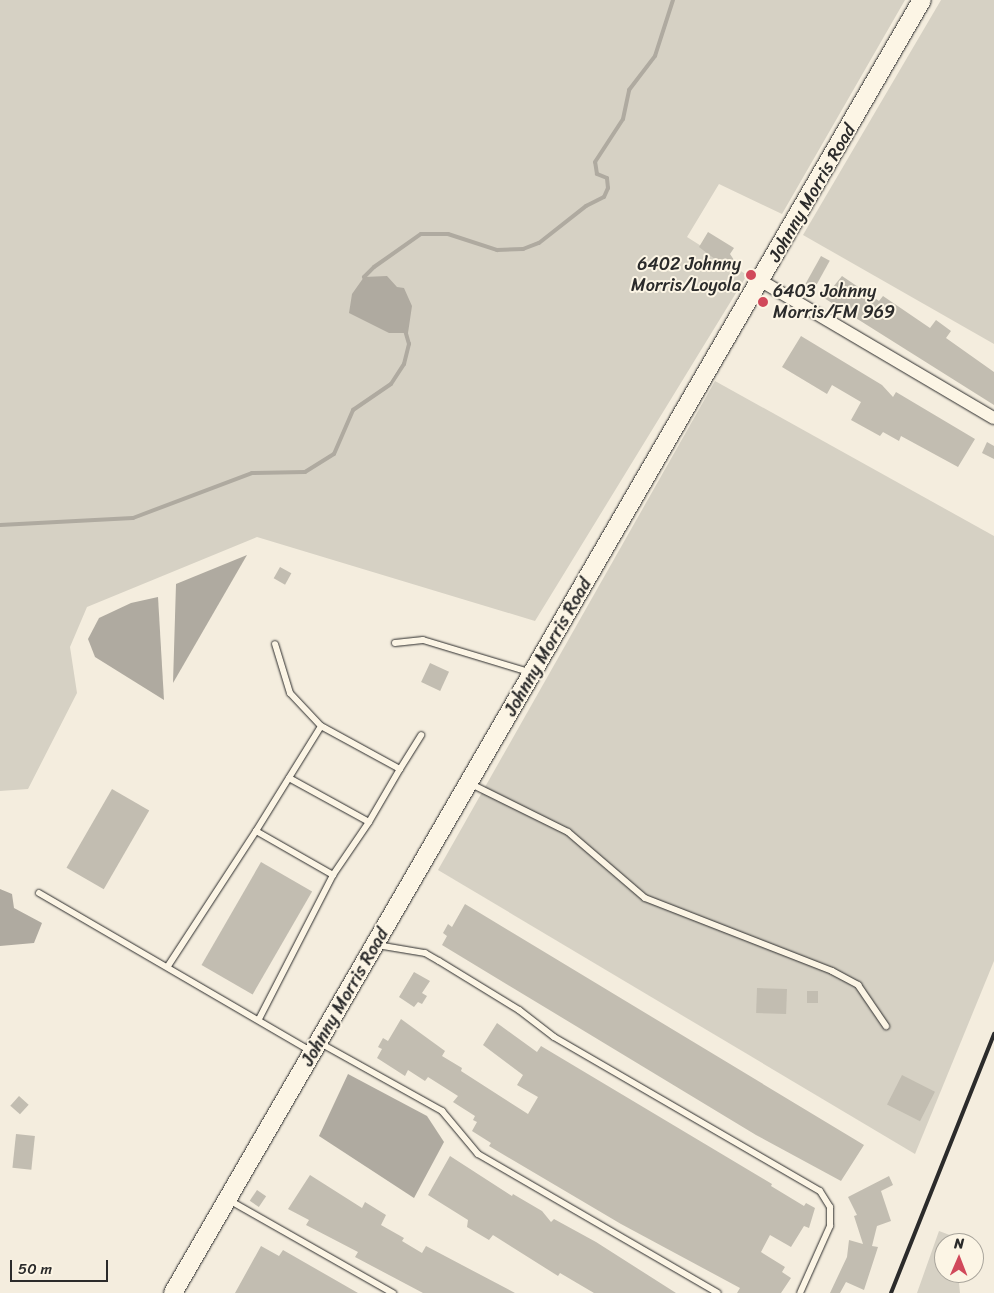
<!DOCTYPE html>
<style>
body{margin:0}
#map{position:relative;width:994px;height:1293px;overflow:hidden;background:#f4edde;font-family:Sriracha,sans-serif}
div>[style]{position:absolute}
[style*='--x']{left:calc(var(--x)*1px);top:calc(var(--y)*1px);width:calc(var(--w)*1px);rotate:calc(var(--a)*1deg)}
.green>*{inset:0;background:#d6d1c4}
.water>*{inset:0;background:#afaaa0}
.stream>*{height:4px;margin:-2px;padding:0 2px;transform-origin:2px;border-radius:2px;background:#afaaa0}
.building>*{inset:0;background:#c2bdb1;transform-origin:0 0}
.roads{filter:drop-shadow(0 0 1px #2b2b2b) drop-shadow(0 0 1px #2b2b2b)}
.lane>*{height:6px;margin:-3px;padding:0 3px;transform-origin:3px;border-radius:3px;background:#fcf5e5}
.street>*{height:12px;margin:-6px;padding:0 6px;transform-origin:6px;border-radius:6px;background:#fcf5e5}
.secondary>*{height:18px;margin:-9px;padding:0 9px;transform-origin:9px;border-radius:9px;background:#fcf5e5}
.rail>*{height:4px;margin:-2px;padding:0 2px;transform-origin:2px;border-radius:2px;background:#2b2b2b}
.dots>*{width:14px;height:14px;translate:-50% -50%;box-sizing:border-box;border:2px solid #fcf5e5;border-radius:50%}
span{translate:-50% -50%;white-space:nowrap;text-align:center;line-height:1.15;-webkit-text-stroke:4px #fcf5e5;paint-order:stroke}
.street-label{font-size:18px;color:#2b2b2b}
.poi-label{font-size:18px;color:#2b2b2b}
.right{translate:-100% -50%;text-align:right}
.left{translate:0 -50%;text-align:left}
.north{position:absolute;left:934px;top:1233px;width:50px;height:50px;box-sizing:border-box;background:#fcf5e5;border:1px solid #a8a49b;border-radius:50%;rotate:1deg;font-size:14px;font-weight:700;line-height:20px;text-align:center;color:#2b2b2b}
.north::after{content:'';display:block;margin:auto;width:18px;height:22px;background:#d1495b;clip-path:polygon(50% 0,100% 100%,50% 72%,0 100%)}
.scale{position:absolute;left:10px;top:1260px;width:98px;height:22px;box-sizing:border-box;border:2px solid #2b2b2b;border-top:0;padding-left:6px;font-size:15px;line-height:18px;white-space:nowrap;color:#2b2b2b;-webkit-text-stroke:4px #fcf5e5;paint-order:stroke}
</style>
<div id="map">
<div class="green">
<div style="clip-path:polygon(0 0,905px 0,782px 214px,719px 184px,687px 237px,747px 275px,535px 621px,257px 537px,87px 607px,70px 647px,77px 693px,28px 789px,0 791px)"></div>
<div style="clip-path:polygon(941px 0,994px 0,994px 344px,803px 235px)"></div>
<div style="clip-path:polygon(715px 381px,994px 536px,994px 961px,915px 1154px,438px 870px)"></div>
<div style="clip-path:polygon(939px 1231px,955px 1237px,956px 1243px,944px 1243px,944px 1273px,958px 1273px,960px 1293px,917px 1293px)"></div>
</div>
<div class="water">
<div style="clip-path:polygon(387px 276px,397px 287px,404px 288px,412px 306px,408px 333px,389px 333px,349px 313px,352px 294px,364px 277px)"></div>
<div style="clip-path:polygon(247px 555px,173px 683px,176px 584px)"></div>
<div style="clip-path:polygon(158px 597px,164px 700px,95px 657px,88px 639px,99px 618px,131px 603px)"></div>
<div style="clip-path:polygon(0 889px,12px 894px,14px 908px,42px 923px,34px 943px,0 946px)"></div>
<div style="clip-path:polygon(348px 1074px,427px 1116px,444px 1142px,414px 1198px,319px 1136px)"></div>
</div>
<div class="stream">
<div style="--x:367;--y:281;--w:5;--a:-127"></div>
<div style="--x:364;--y:277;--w:14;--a:-45"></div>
<div style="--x:374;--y:267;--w:57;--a:-35.1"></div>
<div style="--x:421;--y:234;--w:27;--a:0"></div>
<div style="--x:448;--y:234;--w:52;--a:18.1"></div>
<div style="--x:497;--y:250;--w:26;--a:-2"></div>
<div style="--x:523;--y:249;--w:17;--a:-21"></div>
<div style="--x:539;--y:243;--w:60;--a:-38.2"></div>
<div style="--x:586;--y:206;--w:20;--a:-27"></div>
<div style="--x:604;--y:197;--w:10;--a:-66"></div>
<div style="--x:608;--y:188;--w:10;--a:-96"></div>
<div style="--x:607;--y:178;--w:11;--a:-158"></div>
<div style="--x:597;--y:174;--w:12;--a:-99"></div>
<div style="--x:595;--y:162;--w:51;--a:-56.9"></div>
<div style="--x:623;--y:119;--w:30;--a:-78"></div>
<div style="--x:629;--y:90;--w:43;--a:-52.6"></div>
<div style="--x:655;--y:56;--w:59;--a:-72.2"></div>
<div style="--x:0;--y:525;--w:133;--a:-3"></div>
<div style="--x:133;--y:518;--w:127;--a:-20.7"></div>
<div style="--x:252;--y:473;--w:53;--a:-1.1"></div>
<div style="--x:305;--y:472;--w:34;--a:-32"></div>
<div style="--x:334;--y:454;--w:48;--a:-66.6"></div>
<div style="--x:353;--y:410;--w:46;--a:-34.4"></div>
<div style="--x:391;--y:384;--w:24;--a:-57"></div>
<div style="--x:404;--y:364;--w:21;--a:-76"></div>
<div style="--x:409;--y:344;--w:15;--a:-106"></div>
</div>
<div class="building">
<div style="clip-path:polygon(708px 232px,734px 248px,730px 254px,734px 260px,728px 269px,699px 247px)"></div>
<div style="left:821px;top:256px;width:10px;height:41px;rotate:29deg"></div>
<div style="clip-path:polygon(842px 276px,879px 301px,883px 296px,930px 328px,936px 320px,951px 331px,946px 338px,994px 372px,994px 405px,824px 298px)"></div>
<div style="clip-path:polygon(801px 336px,882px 385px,893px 397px,896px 392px,975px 439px,958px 467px,901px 436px,899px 441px,883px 432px,880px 436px,851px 420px,861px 402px,832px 385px,827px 394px,782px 367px)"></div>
<div style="clip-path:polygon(987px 442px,994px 446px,994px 459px,982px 453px)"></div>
<div style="left:280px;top:567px;width:13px;height:13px;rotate:29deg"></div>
<div style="left:430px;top:663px;width:21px;height:21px;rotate:25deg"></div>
<div style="left:112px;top:789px;width:43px;height:91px;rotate:30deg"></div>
<div style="left:261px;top:862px;width:59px;height:119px;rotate:30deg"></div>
<div style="clip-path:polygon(465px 904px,864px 1145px,841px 1181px,756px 1135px,442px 945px,447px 936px,443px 933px,448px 924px,452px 927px)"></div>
<div style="clip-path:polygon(414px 972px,430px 981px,422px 993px,427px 996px,422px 1004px,418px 1002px,414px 1007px,399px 997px)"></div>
<div style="left:757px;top:988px;width:30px;height:25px;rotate:2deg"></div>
<div style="left:807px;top:991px;width:11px;height:12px"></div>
<div style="clip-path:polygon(401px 1019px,445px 1051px,442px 1056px,462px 1068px,461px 1071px,528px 1114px,538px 1097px,517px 1085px,523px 1075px,483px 1045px,497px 1023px,537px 1052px,541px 1046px,772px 1184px,771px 1186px,804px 1206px,806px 1203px,815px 1208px,809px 1228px,804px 1226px,791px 1247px,770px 1235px,761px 1252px,785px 1267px,782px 1272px,791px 1278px,781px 1293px,737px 1293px,740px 1288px,621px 1224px,489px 1146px,491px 1143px,472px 1131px,477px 1122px,473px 1120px,475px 1116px,453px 1102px,458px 1096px,428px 1077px,425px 1081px,408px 1070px,405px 1076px,377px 1058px,382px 1049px,378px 1047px,383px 1038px,388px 1041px)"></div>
<div style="left:902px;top:1075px;width:37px;height:33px;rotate:27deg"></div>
<div style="left:19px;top:1096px;width:13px;height:13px;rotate:42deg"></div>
<div style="left:16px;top:1134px;width:19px;height:34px;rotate:6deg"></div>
<div style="clip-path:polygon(450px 1156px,512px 1196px,513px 1194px,542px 1211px,551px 1222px,554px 1219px,596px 1242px,676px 1293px,594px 1293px,560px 1273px,558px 1276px,493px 1235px,489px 1240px,467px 1227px,468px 1220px,428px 1195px)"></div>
<div style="clip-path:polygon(310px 1175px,362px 1208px,365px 1202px,386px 1215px,381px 1225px,404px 1238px,402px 1241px,422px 1253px,426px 1246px,515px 1293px,423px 1293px,355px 1257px,358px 1252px,306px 1225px,309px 1220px,288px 1209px)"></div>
<div style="clip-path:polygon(889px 1176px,893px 1185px,881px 1191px,891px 1221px,877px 1226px,872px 1246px,878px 1247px,864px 1290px,846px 1282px,840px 1293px,830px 1293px,847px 1257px,849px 1240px,863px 1244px,854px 1216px,857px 1215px,848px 1197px)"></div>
<div style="left:257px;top:1190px;width:11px;height:13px;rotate:34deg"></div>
<div style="clip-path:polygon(261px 1246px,279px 1256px,283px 1250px,358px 1293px,235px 1293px)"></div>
</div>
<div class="roads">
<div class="lane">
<div style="--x:395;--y:643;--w:28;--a:-6"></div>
<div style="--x:423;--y:640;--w:111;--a:16.8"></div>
<div style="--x:321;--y:726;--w:90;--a:28.6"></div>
<div style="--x:400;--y:769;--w:40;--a:-58"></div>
<div style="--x:289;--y:778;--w:91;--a:28.8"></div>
<div style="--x:369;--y:822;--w:64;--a:124.2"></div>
<div style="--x:471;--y:784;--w:108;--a:26.3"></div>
<div style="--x:568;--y:832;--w:101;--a:40.6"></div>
<div style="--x:645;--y:898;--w:201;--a:21.3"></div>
<div style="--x:832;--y:971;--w:30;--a:28"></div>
<div style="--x:858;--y:985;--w:50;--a:55.7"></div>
<div style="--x:369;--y:822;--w:61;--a:-59.7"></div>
<div style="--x:256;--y:831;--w:123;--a:-58.2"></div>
<div style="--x:321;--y:726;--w:45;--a:-133.2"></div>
<div style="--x:290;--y:693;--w:51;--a:-107"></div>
<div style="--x:39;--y:893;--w:316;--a:30.2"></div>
<div style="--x:377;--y:945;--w:49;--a:9.5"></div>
<div style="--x:425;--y:953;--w:16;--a:30"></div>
<div style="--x:439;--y:961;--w:94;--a:31.5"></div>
<div style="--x:519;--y:1010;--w:44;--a:37.6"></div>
<div style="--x:554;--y:1037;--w:307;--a:30.1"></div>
<div style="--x:820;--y:1191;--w:19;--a:58"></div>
<div style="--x:830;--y:1207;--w:19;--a:90"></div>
<div style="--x:830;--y:1226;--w:73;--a:114.1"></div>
<div style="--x:168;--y:966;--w:161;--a:-56.9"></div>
<div style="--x:256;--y:831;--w:89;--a:29.7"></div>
<div style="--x:333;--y:875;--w:162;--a:117.2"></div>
<div style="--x:320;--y:1043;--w:140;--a:29.1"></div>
<div style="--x:442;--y:1111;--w:56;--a:50.1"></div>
<div style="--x:478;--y:1154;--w:277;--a:30.1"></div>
<div style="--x:229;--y:1200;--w:189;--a:29.6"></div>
</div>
<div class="street">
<div style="--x:761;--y:281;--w:270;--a:30.5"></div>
</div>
<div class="secondary">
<div style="--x:173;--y:1293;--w:1494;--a:-59.92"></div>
</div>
</div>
<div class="rail">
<div style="--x:891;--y:1293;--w:279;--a:-68.3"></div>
</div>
<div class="dots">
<div style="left:751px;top:275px;background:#d1495b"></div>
<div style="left:763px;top:302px;background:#d1495b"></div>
</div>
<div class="street-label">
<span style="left:812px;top:193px;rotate:-60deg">Johnny Morris Road</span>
<span style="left:548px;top:647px;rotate:-60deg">Johnny Morris Road</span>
<span style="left:345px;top:997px;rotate:-60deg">Johnny Morris Road</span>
</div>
<div class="poi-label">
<span class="right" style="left:741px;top:275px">6402 Johnny<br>Morris/Loyola</span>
<span class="left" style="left:773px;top:302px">6403 Johnny<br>Morris/FM 969</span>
</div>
<div class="north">N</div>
<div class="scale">50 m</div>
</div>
